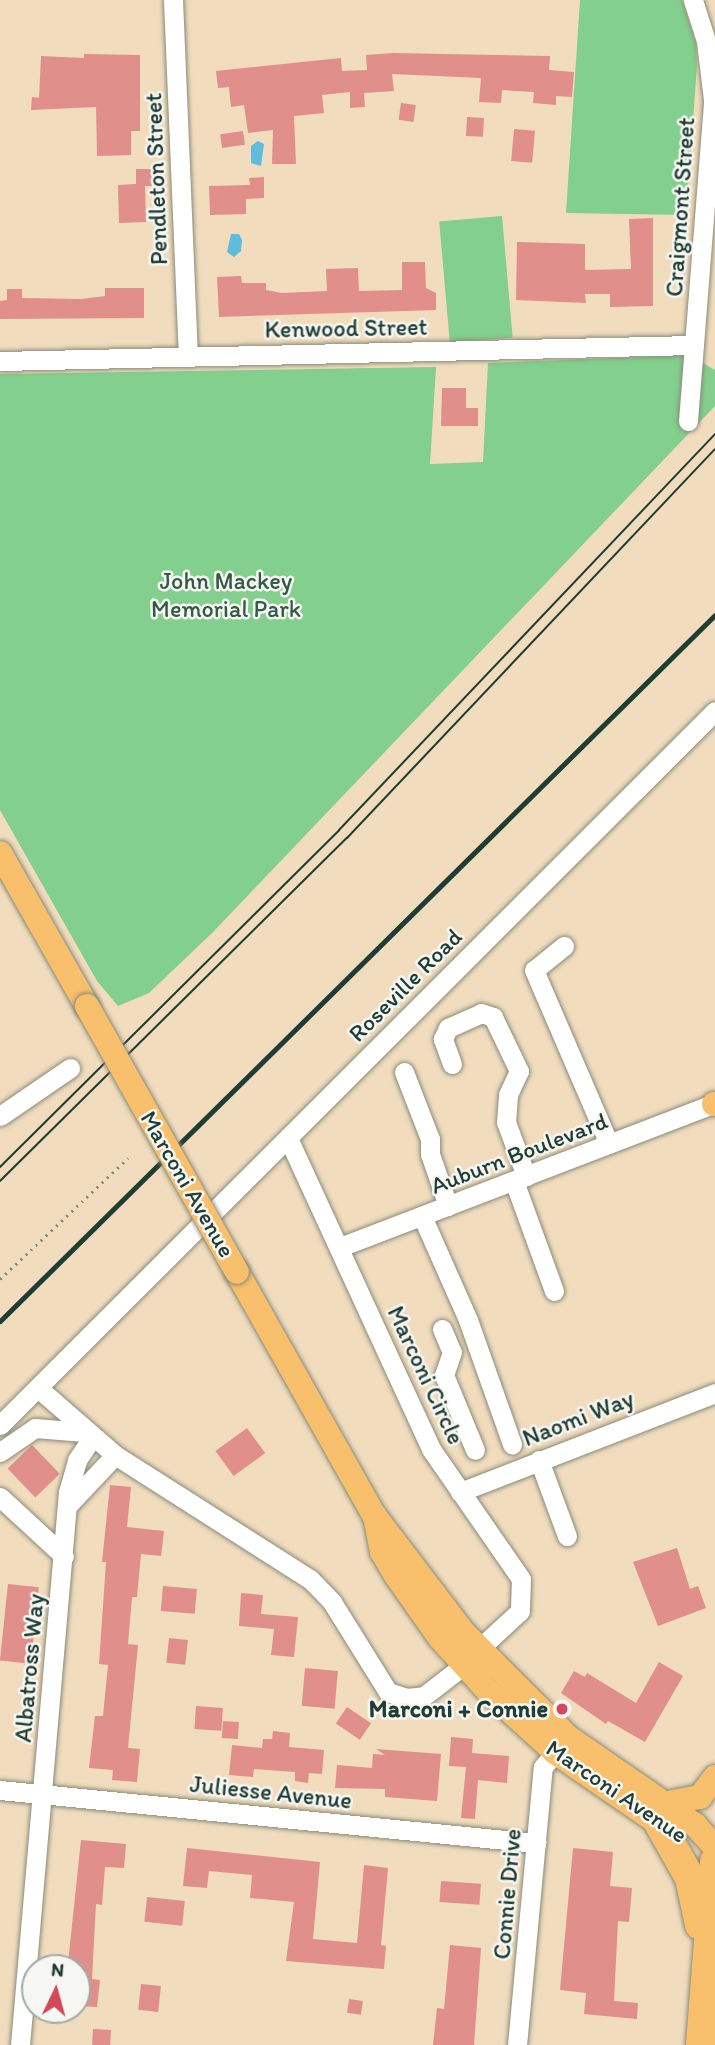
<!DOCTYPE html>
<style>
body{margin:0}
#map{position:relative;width:715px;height:2045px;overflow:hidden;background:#f1dcbe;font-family:Itim,sans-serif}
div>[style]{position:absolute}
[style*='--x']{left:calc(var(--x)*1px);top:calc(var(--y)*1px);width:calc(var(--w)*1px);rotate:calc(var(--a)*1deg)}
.green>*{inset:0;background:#83cf8d;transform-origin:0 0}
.water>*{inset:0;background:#5ebddc}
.building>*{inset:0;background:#e08f8a;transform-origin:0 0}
.path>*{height:2.5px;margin-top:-1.25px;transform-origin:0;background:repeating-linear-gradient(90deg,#888c79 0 2px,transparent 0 7px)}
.roads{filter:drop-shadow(0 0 2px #888c79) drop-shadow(0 0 2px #888c79)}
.minor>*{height:19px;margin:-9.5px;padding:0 9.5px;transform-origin:9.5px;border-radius:9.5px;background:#fff}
.major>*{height:24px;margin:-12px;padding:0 12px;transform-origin:12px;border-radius:12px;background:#f8bf6c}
.highway>*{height:30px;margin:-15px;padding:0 15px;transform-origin:15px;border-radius:15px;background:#f8bf6c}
.tram>*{height:2px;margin:-1px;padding:0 1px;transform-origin:1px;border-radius:1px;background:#1f3d34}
.rail>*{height:5px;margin:-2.5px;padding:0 2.5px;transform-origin:2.5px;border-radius:2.5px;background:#1f3d34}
.bridges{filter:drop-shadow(0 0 2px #888c79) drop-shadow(0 0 2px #888c79)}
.major-bridge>*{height:24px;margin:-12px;padding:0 12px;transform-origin:12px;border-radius:12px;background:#f8bf6c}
.dots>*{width:19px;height:19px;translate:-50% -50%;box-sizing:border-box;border:4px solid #f6f6f2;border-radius:50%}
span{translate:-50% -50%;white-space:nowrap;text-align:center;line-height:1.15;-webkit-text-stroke:5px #f6f6f2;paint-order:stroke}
.street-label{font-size:24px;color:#1f3d34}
.park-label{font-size:24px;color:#335a46}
.poi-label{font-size:24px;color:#1f3d34;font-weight:700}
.right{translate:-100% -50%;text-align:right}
.north{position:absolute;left:21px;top:1954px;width:70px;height:70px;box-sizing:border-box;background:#f6f6f2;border:2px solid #a0aca6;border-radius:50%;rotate:5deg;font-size:19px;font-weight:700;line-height:28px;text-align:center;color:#1f3d34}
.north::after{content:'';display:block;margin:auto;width:24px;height:32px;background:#d1495b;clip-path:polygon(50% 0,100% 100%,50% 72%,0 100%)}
</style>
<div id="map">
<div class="green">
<div style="clip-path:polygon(580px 0,682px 0,696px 43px,697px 66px,686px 215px,566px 213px)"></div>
<div style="left:502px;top:216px;width:122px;height:63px;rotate:85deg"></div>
<div style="clip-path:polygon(689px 355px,715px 370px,715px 406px,212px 933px,149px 993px,118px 1006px,97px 981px,0 810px,0 374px,436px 367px,430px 464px,483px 462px,488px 363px)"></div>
</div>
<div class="water">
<div style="clip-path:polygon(258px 141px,264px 144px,261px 166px,251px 163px,251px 146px)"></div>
<div style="clip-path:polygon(231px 234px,239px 234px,242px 240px,241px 251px,234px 257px,227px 252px)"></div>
</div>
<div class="building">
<div style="clip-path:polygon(393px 53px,550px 56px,549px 70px,574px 72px,572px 97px,556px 96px,556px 105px,533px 103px,534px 92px,502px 90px,501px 103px,479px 102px,481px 78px,392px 74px,394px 91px,364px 93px,365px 107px,350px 108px,350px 92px,322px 95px,324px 113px,294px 116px,296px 164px,272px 164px,273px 130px,248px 133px,244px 105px,231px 107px,229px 87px,218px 88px,216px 71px,341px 58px,342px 71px,367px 70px,366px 55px)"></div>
<div style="clip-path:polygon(84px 54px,140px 55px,140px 131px,131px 131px,131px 155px,97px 156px,96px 107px,31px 110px,32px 97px,39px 98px,41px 56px,84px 58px)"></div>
<div style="left:401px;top:103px;width:15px;height:17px;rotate:8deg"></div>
<div style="left:467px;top:117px;width:17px;height:19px;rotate:3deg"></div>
<div style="left:514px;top:129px;width:21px;height:32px;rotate:5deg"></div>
<div style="left:243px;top:131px;width:14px;height:23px;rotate:82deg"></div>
<div style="clip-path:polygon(136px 169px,152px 169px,152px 186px,145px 186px,146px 222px,119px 223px,118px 185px,136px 184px)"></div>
<div style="clip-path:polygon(264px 177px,264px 198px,246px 199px,246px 214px,210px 215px,209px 186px,250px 185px,249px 178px)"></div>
<div style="clip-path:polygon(653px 218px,653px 306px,610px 307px,610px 294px,585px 294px,586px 303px,516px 300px,517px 242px,585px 244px,585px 270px,631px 269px,629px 219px)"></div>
<div style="clip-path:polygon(402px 262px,425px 262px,426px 288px,436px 293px,436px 310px,219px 317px,217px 277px,241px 276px,242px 283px,266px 283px,266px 290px,282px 293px,327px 291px,326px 269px,358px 268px,359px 291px,402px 290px)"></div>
<div style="clip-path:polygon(105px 288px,144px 288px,144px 318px,0 319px,0 301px,7px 300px,7px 289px,22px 289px,22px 298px,81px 299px,105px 296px)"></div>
<div style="clip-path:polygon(442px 388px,466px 388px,466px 408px,478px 408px,478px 426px,441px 426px)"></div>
<div style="left:247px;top:1428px;width:31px;height:39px;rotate:54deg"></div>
<div style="left:32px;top:1445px;width:40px;height:34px;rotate:46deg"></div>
<div style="clip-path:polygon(110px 1485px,131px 1487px,127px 1527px,164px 1531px,161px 1556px,141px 1554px,137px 1597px,132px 1597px,128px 1644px,138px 1645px,128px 1748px,140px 1749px,137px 1782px,112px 1780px,113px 1770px,89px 1768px,95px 1716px,103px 1716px,108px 1665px,99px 1664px,106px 1562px,102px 1562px)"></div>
<div style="clip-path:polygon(677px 1548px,690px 1589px,698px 1586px,706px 1608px,658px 1626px,633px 1562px)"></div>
<div style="left:8px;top:1584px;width:31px;height:77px;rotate:6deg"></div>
<div style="left:163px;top:1586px;width:34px;height:25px;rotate:5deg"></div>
<div style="clip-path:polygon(241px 1593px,263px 1595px,261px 1614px,298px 1617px,294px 1657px,271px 1655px,274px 1629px,239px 1626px)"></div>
<div style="left:169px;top:1638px;width:19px;height:25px;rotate:6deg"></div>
<div style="clip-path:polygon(659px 1662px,683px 1676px,645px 1742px,608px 1721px,606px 1724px,561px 1693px,574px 1671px,585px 1677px,587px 1673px,636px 1703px)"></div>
<div style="left:305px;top:1668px;width:33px;height:38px;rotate:5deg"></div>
<div style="left:196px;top:1706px;width:27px;height:23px;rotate:4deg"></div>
<div style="left:347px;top:1707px;width:29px;height:20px;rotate:34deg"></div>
<div style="left:223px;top:1721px;width:16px;height:17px;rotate:4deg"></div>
<div style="clip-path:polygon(273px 1731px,290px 1733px,289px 1747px,324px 1750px,322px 1774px,309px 1773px,308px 1783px,295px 1781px,295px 1772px,254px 1769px,253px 1777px,229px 1775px,232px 1745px,262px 1748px,263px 1739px,272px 1739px)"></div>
<div style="clip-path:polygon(451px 1737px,473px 1739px,472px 1753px,509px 1756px,507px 1783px,478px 1780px,475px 1819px,461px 1818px,466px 1767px,449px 1766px)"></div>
<div style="clip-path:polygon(376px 1749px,441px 1754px,437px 1801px,385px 1797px,385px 1789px,335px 1788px,337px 1765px,372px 1768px,373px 1754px,385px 1755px)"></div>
<div style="clip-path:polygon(81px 1840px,126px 1844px,124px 1868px,105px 1867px,102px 1905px,96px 1904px,92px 1979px,100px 1980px,97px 2007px,77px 2006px,77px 1964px,68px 1963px)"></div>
<div style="clip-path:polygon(187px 1848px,320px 1862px,313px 1939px,357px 1943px,364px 1865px,388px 1868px,381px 1945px,386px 1946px,384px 1969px,286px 1961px,294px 1902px,250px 1898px,252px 1875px,209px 1871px,207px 1888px,183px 1886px)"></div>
<div style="clip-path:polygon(573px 1848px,613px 1852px,610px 1886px,632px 1888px,629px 1922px,618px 1921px,614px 2001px,638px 2003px,637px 2019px,584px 2014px,586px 1993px,560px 1990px)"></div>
<div style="left:441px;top:1881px;width:40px;height:21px;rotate:4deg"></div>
<div style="left:147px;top:1897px;width:38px;height:25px;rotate:6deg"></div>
<div style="clip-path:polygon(450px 1945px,481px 1948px,474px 2045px,433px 2045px,437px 2008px,444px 2009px)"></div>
<div style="left:141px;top:1984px;width:20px;height:26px;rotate:6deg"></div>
<div style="left:349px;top:1999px;width:14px;height:14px;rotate:8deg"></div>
<div style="left:93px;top:2029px;width:18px;height:16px;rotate:3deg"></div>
</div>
<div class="path">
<div style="--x:0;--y:1279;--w:176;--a:-43.4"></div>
</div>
<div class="roads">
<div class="minor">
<div style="--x:173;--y:0;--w:356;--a:87.6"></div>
<div style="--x:0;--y:361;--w:694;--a:-1.32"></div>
<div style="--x:688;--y:421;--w:322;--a:-85.5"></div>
<div style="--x:713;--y:100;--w:59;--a:-96.8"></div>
<div style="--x:706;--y:41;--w:43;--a:-107.6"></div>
<div style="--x:564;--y:946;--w:38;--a:141"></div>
<div style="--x:534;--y:970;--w:189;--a:66.7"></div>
<div style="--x:452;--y:1064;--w:27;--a:-110"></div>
<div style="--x:443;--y:1039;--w:12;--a:-66"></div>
<div style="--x:448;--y:1028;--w:36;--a:-24"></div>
<div style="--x:481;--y:1013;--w:13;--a:18"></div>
<div style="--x:493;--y:1017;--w:60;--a:64.3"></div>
<div style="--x:519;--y:1071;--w:26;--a:115"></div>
<div style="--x:508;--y:1095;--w:27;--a:94"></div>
<div style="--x:506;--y:1122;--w:58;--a:69.7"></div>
<div style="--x:404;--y:1072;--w:72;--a:68.8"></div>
<div style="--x:430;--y:1139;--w:15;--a:90"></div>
<div style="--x:430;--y:1154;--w:55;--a:70.9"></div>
<div style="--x:0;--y:1116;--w:85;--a:-34.4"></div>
<div style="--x:288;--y:1138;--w:342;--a:65.3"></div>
<div style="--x:431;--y:1449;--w:158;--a:55.3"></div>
<div style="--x:521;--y:1579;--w:32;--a:92"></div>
<div style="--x:520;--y:1611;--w:56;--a:137.2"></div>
<div style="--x:514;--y:1181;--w:117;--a:70"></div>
<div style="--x:422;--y:1216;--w:114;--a:66.1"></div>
<div style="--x:468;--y:1320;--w:132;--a:70.5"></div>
<div style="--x:340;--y:1247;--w:402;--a:-21"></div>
<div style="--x:442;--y:1329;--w:25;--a:67"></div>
<div style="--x:452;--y:1352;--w:24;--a:109"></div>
<div style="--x:444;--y:1375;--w:81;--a:67.5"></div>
<div style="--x:38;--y:1388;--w:102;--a:41"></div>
<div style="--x:115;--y:1455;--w:231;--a:32.5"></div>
<div style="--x:310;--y:1579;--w:32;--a:46"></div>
<div style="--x:332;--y:1602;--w:106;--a:58.1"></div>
<div style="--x:388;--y:1692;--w:19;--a:18"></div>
<div style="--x:406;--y:1698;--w:18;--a:-6"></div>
<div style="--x:424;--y:1696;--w:51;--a:-37.8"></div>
<div style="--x:0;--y:1425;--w:1010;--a:-44.96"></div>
<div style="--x:0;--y:1452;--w:42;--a:-34.4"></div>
<div style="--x:35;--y:1428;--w:49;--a:4.7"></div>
<div style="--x:539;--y:1460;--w:81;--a:69.8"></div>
<div style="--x:460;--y:1492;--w:274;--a:-21.2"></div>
<div style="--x:0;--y:1497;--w:87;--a:42.7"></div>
<div style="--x:69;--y:1504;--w:67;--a:-46.8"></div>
<div style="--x:0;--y:1790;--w:539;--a:5.65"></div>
<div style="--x:20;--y:2045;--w:555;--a:-85.04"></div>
<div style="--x:68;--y:1492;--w:33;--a:-74"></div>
<div style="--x:77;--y:1460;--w:27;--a:-56"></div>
<div style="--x:517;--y:2045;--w:279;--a:-84.7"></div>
<div style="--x:543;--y:1767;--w:19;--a:-51"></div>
</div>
<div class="major">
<div style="--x:0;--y:853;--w:176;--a:60.4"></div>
<div style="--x:714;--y:1104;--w:1;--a:0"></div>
<div style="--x:237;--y:1272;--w:279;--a:60.6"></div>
<div style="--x:374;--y:1515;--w:148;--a:52.7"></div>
<div style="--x:464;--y:1633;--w:147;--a:45"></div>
<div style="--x:568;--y:1737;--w:155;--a:34.7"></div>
<div style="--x:695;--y:1825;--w:30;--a:48"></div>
<div style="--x:375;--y:1516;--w:37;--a:79"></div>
<div style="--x:382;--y:1552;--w:26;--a:59"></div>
<div style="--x:395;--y:1574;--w:78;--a:54.9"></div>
<div style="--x:440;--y:1638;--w:73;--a:47.8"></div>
<div style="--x:489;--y:1692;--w:89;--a:42.3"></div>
<div style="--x:555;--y:1752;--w:143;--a:34.5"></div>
<div style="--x:663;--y:1804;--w:38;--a:-11"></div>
<div style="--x:700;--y:1797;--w:25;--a:-53"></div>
</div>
<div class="highway">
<div style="--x:659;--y:1823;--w:63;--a:60.6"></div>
<div style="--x:690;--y:1878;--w:48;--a:78"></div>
<div style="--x:701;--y:2045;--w:184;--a:-85.6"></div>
</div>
</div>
<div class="tram">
<div style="--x:0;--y:1167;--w:478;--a:-44.8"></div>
<div style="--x:339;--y:830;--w:546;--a:-46.48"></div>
<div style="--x:0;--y:1181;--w:488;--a:-44.7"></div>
<div style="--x:347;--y:838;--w:535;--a:-46.59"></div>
</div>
<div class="rail">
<div style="--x:0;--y:1321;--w:1005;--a:-44.64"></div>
</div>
<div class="bridges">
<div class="major-bridge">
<div style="--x:87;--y:1006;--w:305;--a:60.6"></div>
</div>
</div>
<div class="dots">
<div style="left:562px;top:1709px;background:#d1495b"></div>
</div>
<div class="street-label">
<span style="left:156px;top:179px;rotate:-92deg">Pendleton Street</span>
<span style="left:680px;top:207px;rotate:-86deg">Craigmont Street</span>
<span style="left:346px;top:328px;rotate:-1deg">Kenwood Street</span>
<span style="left:405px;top:985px;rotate:-45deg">Roseville Road</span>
<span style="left:519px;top:1153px;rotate:-21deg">Auburn Boulevard</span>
<span style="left:188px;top:1184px;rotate:60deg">Marconi Avenue</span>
<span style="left:426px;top:1375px;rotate:65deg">Marconi Circle</span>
<span style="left:578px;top:1418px;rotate:-21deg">Naomi Way</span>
<span style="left:29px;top:1668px;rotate:-85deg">Albatross Way</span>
<span style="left:617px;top:1791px;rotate:34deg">Marconi Avenue</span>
<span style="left:271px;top:1792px;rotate:6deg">Juliesse Avenue</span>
<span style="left:507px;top:1894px;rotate:-85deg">Connie Drive</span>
</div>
<div class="park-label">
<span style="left:226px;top:595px">John Mackey<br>Memorial Park</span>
</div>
<div class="poi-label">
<span class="right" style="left:548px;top:1709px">Marconi + Connie</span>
</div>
<div class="north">N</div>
</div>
